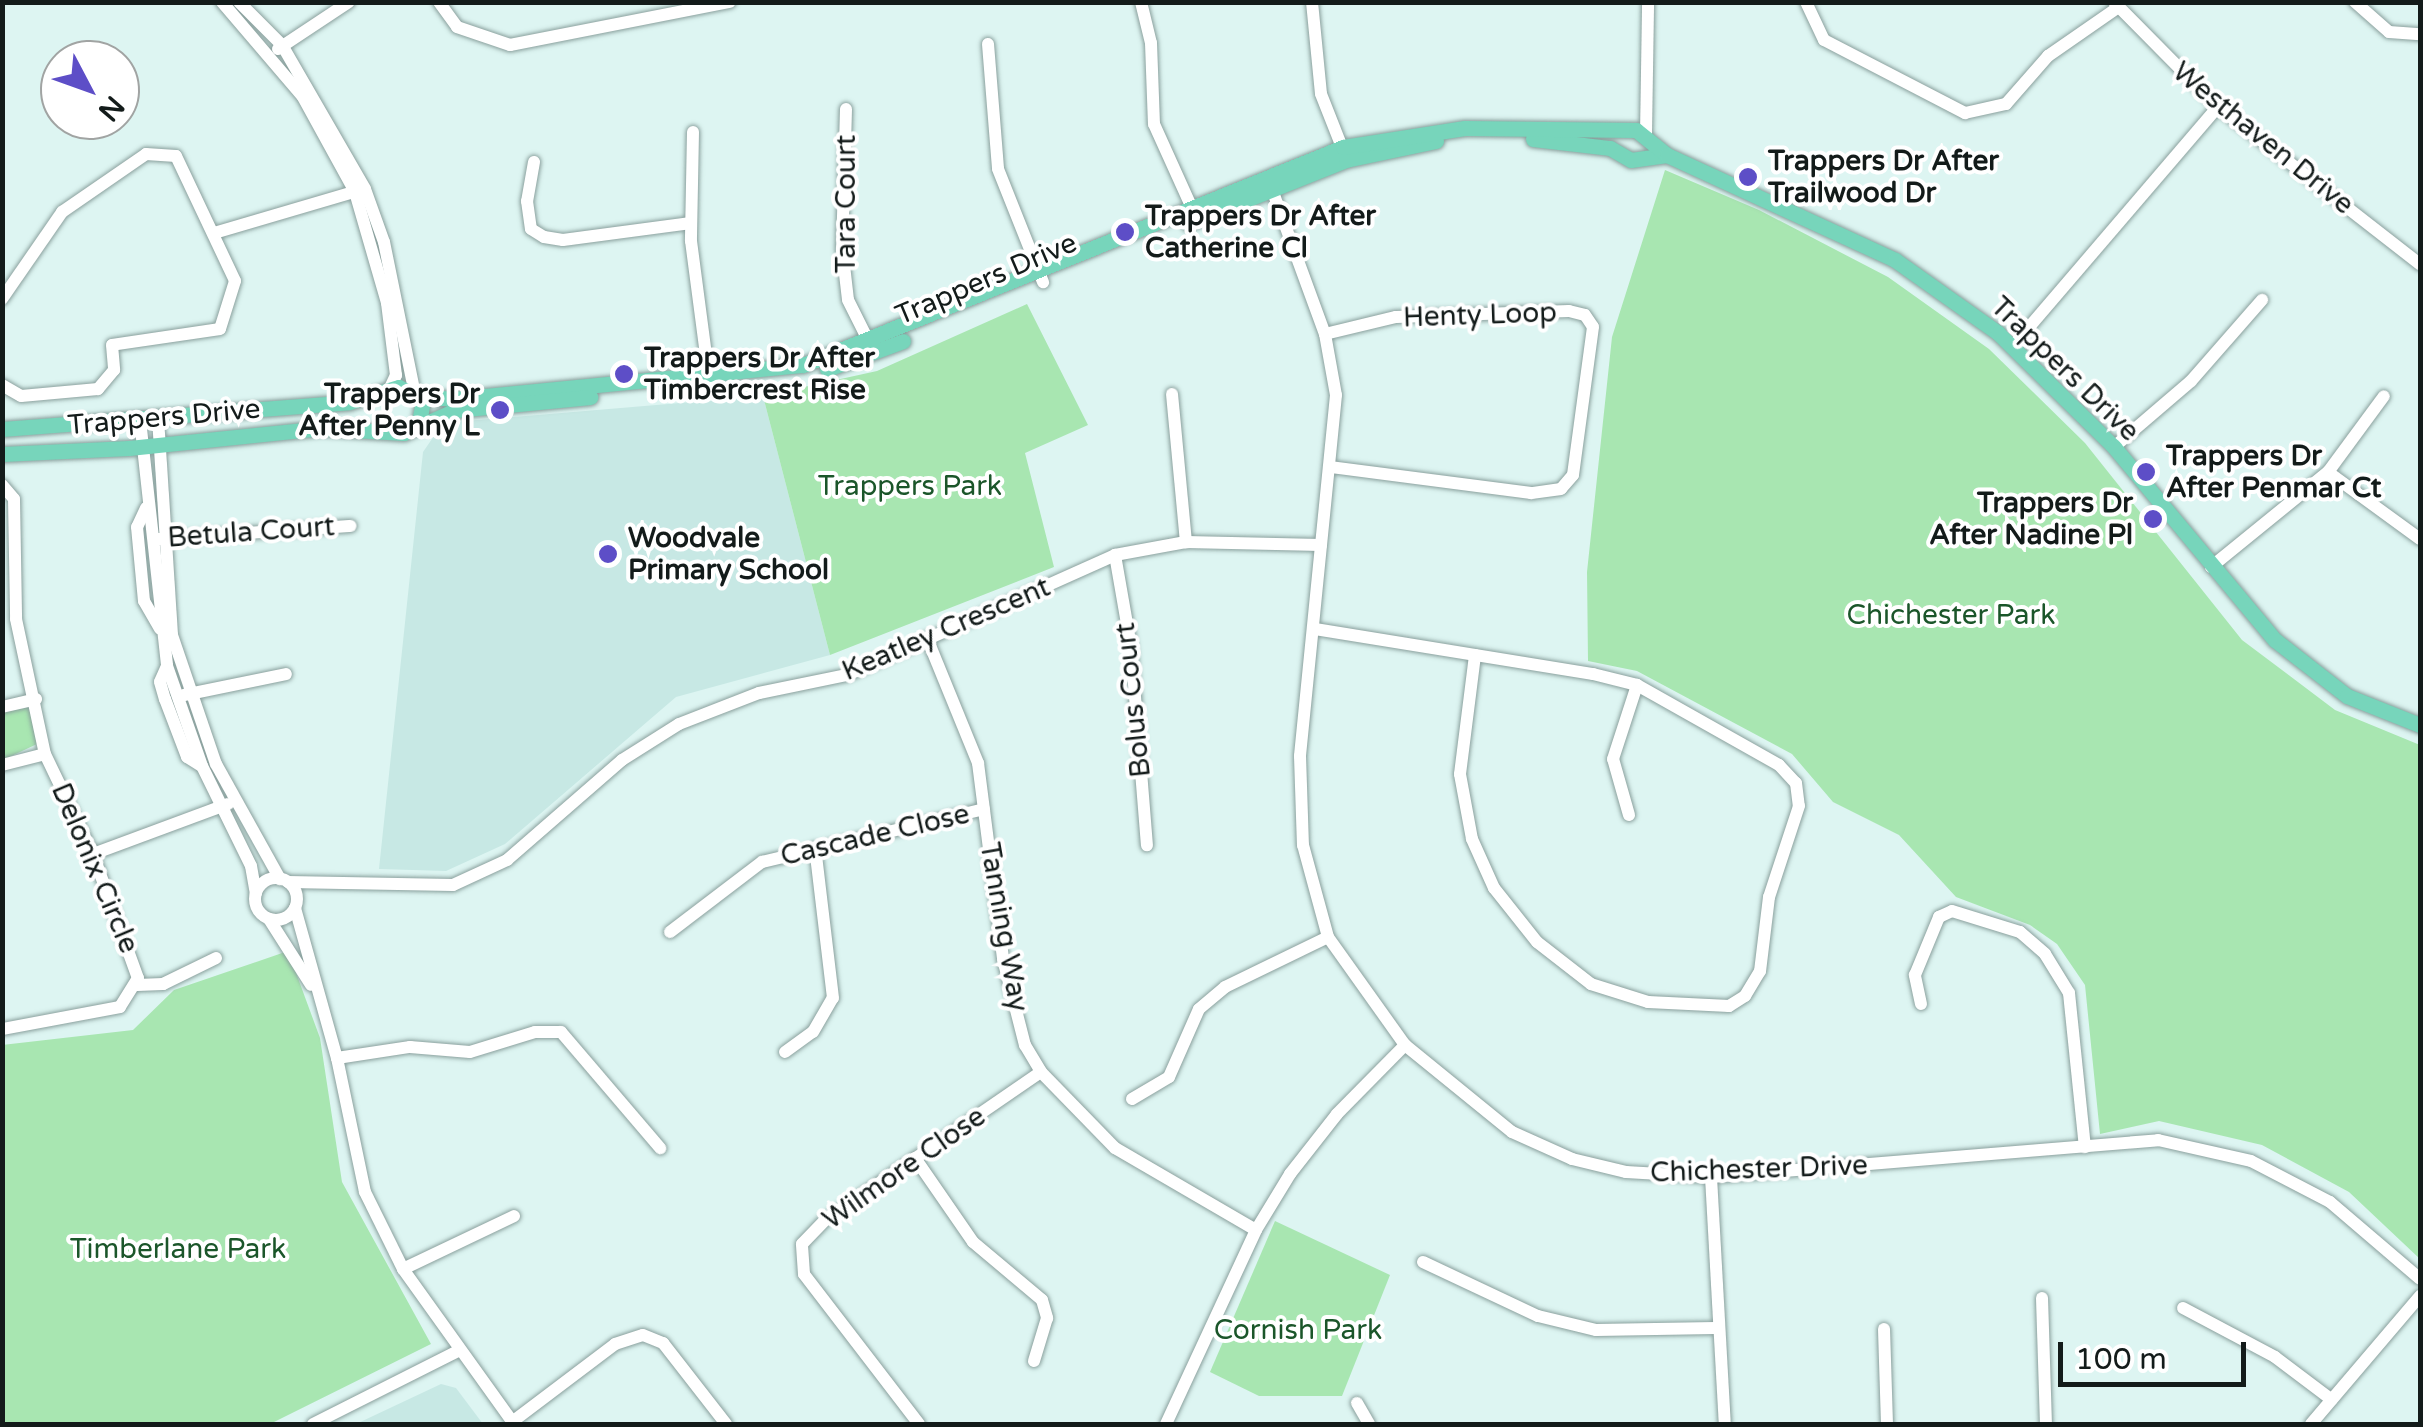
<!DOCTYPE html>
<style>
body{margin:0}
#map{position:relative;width:2423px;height:1427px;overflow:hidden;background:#ddf5f2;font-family:"Varela Round",sans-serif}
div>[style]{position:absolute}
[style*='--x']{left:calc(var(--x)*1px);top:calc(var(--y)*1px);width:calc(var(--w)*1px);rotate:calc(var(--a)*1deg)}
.built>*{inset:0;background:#c7e8e4}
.green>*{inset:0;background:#a8e6b1}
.roads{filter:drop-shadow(0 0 2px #8aa09d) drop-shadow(0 0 2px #8aa09d)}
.minor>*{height:12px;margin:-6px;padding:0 6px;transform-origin:6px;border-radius:6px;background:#fff}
.minor>.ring{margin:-6px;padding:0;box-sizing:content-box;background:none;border:12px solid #fff;border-radius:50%}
.major>*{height:15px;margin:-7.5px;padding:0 7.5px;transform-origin:7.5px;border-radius:7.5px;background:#77d5bb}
.dots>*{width:28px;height:28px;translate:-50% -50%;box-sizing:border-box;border:5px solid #fff;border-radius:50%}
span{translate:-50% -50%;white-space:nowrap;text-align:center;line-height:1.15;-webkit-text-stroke:8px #fff;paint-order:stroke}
.street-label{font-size:28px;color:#131b1a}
.poi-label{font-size:28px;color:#131b1a;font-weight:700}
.left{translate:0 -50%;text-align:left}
.right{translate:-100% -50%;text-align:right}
.park-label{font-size:28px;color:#1b562a}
.frame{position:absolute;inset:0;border:5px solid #131b1a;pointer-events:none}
.north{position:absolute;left:40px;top:40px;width:100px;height:100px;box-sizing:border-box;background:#fff;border:2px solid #a1a4a3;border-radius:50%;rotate:131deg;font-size:28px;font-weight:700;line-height:40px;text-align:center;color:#131b1a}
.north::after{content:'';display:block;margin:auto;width:35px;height:45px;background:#5d4ec7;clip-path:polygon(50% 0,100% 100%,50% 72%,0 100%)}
.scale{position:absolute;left:2058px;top:1342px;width:188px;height:45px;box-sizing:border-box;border:5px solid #131b1a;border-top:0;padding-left:12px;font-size:30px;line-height:35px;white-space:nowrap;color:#131b1a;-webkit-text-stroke:8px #fff;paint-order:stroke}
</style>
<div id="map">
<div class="built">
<div style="clip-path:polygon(763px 396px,830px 655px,676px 697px,505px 844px,446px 871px,379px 869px,423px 452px,443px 423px)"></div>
<div style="clip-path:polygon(441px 1384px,456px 1388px,483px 1424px,356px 1424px)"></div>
</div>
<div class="green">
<div style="clip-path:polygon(1665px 170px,1759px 210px,1888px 277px,1989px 349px,2085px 443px,2242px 640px,2335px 710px,2420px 745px,2420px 1259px,2349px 1192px,2262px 1145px,2159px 1121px,2100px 1134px,2085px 985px,2057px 944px,2030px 925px,1956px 897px,1899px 835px,1833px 802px,1792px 754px,1637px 671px,1588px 661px,1587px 572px,1612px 337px)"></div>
<div style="clip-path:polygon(1027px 304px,1088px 425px,1025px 453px,1054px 567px,830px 655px,763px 396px,877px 371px)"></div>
<div style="clip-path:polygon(30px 707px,37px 744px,3px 760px,3px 712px)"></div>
<div style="clip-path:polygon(288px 951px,320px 1038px,342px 1182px,431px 1344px,270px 1424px,3px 1424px,2px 1045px,133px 1030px,174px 990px)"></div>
<div style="clip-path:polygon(1275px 1221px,1390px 1275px,1342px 1396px,1259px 1396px,1210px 1372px)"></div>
</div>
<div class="roads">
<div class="minor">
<div style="--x:222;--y:2;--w:125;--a:49.5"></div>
<div style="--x:303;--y:97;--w:108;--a:61.3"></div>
<div style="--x:355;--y:192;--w:116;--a:73.9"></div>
<div style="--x:387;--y:303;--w:73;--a:82.9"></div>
<div style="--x:396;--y:375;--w:17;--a:115"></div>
<div style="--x:239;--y:2;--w:61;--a:45"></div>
<div style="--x:282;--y:45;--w:166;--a:60"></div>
<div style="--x:365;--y:189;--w:56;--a:70.3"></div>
<div style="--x:384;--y:242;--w:151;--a:78.5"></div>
<div style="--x:439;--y:2;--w:31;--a:54"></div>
<div style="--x:457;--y:27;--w:56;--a:18.8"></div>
<div style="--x:510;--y:45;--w:224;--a:-11.1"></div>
<div style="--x:1141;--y:2;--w:42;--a:76.3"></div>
<div style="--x:1151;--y:43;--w:81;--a:87.9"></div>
<div style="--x:1154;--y:124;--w:100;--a:65.7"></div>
<div style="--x:1312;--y:2;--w:92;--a:84.4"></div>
<div style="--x:1321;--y:94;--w:66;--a:68.5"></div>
<div style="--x:1806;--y:2;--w:42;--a:64.7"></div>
<div style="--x:1824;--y:40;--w:159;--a:27.4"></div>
<div style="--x:1965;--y:113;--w:42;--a:-12.4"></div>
<div style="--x:2006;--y:104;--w:64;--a:-48.8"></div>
<div style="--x:2048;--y:56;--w:84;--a:-34.8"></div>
<div style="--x:2114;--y:2;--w:148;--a:45.3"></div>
<div style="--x:2218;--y:107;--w:256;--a:37.9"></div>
<div style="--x:2355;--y:2;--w:45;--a:41.4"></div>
<div style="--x:2389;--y:32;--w:31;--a:4"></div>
<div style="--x:988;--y:44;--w:125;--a:85.4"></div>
<div style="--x:998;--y:169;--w:122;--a:68.3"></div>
<div style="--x:278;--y:49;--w:85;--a:-33.5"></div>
<div style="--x:846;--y:109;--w:139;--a:91.6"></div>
<div style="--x:842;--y:248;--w:52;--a:83.4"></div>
<div style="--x:848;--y:300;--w:51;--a:63.4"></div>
<div style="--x:693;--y:132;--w:109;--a:91.1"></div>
<div style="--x:691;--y:241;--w:145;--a:82.5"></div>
<div style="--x:1646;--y:135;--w:133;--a:-89.1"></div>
<div style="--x:534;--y:162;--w:40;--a:100"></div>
<div style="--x:527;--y:201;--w:28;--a:82"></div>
<div style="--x:531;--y:229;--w:15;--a:32"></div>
<div style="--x:544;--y:237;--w:19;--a:9"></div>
<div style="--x:563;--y:240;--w:129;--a:-7.6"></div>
<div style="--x:1270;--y:184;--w:160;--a:69.9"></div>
<div style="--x:1325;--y:334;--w:62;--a:79.8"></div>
<div style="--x:1336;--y:395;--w:363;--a:95.7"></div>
<div style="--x:1300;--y:756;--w:89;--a:88.1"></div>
<div style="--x:1303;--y:845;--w:95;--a:74.8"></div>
<div style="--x:1328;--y:937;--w:133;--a:54.5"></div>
<div style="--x:1405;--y:1045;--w:138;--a:39.1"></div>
<div style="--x:1512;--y:1132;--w:66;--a:24.2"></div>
<div style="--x:1572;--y:1159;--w:56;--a:13.5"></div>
<div style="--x:1626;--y:1172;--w:85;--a:3.4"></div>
<div style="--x:1711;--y:1177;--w:449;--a:-4.7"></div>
<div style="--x:2158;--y:1140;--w:95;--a:12.7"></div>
<div style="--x:2251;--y:1161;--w:89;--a:27.4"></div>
<div style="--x:2330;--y:1202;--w:118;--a:40.5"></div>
<div style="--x:214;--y:233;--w:152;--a:-16.4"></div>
<div style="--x:2;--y:299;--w:106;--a:-55.4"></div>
<div style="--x:62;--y:212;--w:102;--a:-34.6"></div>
<div style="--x:146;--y:154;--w:30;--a:4"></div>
<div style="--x:176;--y:156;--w:138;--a:64.7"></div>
<div style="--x:235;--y:281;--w:50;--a:107.4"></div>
<div style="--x:220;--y:329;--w:109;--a:171.6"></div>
<div style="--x:112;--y:345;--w:25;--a:85"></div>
<div style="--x:114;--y:370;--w:25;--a:130"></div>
<div style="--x:98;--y:389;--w:77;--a:174.8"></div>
<div style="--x:21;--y:396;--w:22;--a:-150"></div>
<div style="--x:1325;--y:334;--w:73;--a:-13.5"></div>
<div style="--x:1396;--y:317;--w:173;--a:-2"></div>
<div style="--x:1569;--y:311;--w:16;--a:14"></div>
<div style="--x:1585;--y:315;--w:14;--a:56"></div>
<div style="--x:1593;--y:327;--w:149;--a:97.7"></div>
<div style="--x:1573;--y:475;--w:18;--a:131"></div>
<div style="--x:1561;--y:489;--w:30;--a:172"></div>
<div style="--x:1531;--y:493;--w:201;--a:-172.6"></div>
<div style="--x:2012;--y:347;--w:316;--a:-49.4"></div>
<div style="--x:1172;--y:394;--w:149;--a:84.6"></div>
<div style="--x:158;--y:418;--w:217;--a:86.3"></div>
<div style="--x:172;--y:635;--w:136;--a:71.2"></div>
<div style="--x:216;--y:764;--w:132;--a:60.9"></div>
<div style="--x:140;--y:420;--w:247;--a:83.7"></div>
<div style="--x:167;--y:666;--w:106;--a:70.7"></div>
<div style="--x:202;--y:766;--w:111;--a:63.9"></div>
<div style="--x:251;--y:866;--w:28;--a:80"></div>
<div style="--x:2114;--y:447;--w:101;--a:-40.6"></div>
<div style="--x:2191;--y:381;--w:108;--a:-48.8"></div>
<div style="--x:2328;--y:472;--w:114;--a:36.1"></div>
<div style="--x:2;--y:485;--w:18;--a:49"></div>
<div style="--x:14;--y:499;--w:120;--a:89"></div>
<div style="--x:16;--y:619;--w:138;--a:77.9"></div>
<div style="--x:45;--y:754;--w:111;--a:64.4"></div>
<div style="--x:93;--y:854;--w:132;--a:70.1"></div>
<div style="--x:138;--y:978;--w:34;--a:122"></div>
<div style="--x:120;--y:1007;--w:120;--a:169.4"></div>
<div style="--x:146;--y:508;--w:21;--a:115"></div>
<div style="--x:137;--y:527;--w:74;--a:84.6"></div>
<div style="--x:144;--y:601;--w:32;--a:60"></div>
<div style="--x:158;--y:539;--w:193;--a:-3.9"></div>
<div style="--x:1115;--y:555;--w:93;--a:80.1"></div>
<div style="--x:1131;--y:647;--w:199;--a:85.4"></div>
<div style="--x:2211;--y:567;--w:151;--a:-39.1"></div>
<div style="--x:2328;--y:472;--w:94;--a:-53.6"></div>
<div style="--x:1315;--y:629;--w:282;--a:9.2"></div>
<div style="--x:1593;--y:674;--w:45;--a:14"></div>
<div style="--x:1637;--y:685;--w:163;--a:29.4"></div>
<div style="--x:1779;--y:765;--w:25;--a:47"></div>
<div style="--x:1796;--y:783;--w:23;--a:83"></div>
<div style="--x:1799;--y:806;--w:96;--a:108.2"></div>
<div style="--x:1769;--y:897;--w:75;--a:96.9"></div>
<div style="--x:1760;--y:971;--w:29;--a:121"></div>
<div style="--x:1745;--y:996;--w:19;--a:148"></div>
<div style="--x:1729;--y:1006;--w:81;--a:-177.2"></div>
<div style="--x:1648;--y:1002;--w:60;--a:-162.5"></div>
<div style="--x:1591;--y:984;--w:68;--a:-142.1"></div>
<div style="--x:1537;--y:942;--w:69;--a:-128.5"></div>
<div style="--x:1494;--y:888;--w:54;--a:-114.2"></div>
<div style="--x:1472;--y:839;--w:66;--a:-100.5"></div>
<div style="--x:1460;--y:774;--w:120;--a:-82.8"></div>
<div style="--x:927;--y:638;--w:135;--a:67.8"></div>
<div style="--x:978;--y:763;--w:198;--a:82.7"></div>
<div style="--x:1003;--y:959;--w:89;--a:75.7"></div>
<div style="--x:1025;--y:1045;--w:31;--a:59"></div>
<div style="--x:1041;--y:1072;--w:106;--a:45.8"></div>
<div style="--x:1115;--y:1148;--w:163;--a:30.2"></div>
<div style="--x:167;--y:666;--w:17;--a:114"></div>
<div style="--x:160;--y:682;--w:18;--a:74"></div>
<div style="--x:165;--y:699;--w:62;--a:69.2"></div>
<div style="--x:187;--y:757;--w:15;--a:32"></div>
<div style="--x:184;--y:695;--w:104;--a:-11.6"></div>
<div style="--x:2;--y:707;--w:35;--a:-13"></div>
<div style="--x:2;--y:765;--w:44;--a:-14.3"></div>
<div style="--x:1629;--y:815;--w:58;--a:-105.9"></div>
<div style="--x:1613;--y:759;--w:78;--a:-72"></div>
<div style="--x:93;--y:854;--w:144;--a:-20.3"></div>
<div class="ring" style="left:255px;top:878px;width:30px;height:30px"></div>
<div style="--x:288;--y:882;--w:165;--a:1"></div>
<div style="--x:453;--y:885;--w:60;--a:-24.8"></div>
<div style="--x:507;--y:860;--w:152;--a:-41"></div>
<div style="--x:622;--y:760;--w:67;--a:-32.3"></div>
<div style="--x:679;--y:724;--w:86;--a:-21.2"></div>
<div style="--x:759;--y:693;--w:90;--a:-11.6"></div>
<div style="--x:847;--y:675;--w:294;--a:-24.1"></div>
<div style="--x:1115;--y:555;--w:72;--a:-10.4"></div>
<div style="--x:1186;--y:542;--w:135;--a:1.3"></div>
<div style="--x:295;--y:908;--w:156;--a:74.4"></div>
<div style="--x:337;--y:1058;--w:137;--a:78.2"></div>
<div style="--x:365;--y:1192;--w:86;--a:63.7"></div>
<div style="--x:403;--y:1269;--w:191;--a:54.4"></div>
<div style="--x:269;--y:919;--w:78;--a:57.5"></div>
<div style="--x:670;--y:932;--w:116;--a:-37.3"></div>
<div style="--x:762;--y:862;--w:228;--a:-13.4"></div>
<div style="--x:137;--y:985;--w:26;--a:-2"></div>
<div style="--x:163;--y:984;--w:59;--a:-26.1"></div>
<div style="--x:1921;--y:1004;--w:30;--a:-102"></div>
<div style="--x:1915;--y:975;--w:63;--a:-67.5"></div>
<div style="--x:1939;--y:917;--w:14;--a:-25"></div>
<div style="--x:1952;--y:911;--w:71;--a:17.2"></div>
<div style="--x:2020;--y:932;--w:33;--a:41"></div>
<div style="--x:2045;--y:954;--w:46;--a:58.4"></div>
<div style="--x:2069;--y:993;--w:155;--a:84.1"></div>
<div style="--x:785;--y:1052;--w:34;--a:-36"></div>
<div style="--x:813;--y:1032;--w:39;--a:-60"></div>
<div style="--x:833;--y:998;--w:151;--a:-96.8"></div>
<div style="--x:337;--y:1058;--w:74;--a:-8.6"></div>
<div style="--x:410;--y:1047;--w:60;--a:4.8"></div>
<div style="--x:470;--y:1052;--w:68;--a:-17.1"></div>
<div style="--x:535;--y:1032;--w:26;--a:0"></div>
<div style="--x:561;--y:1032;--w:153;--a:49.5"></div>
<div style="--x:1132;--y:1099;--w:43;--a:-30.7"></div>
<div style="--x:1169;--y:1077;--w:74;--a:-66.2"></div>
<div style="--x:1199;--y:1009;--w:34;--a:-40"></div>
<div style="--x:1225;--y:987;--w:114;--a:-25.9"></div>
<div style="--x:915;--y:1158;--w:102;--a:55.4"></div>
<div style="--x:973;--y:1242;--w:90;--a:40"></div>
<div style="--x:1042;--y:1300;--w:19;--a:74"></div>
<div style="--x:1047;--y:1318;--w:45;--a:106.8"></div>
<div style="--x:1711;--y:1177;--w:247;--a:86.8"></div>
<div style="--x:1423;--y:1262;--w:127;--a:25.2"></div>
<div style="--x:1538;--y:1316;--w:60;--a:13.6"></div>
<div style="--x:1596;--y:1330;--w:119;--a:-1"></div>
<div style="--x:403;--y:1269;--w:123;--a:-25.5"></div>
<div style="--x:2042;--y:1298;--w:126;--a:88.2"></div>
<div style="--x:2183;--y:1308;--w:104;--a:28"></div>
<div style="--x:2275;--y:1357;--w:71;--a:37"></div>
<div style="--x:1884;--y:1329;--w:95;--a:88.2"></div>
<div style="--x:1357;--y:1403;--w:24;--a:60"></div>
<div style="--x:512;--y:1422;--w:129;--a:-37.1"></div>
<div style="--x:615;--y:1344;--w:29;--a:-18"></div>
<div style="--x:643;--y:1335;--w:22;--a:22"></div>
<div style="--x:663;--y:1343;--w:103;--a:52.1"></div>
<div style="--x:313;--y:1424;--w:162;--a:-26.7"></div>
<div style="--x:919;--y:1424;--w:189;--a:-127.5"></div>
<div style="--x:804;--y:1274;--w:30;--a:-94"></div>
<div style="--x:802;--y:1244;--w:32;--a:-46"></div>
<div style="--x:824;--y:1221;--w:263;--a:-34.5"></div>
<div style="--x:1166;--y:1424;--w:214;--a:-65.1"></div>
<div style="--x:1256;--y:1230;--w:66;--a:-58.7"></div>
<div style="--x:1290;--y:1174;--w:76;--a:-51.9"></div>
<div style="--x:1337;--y:1114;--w:97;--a:-45.4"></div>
<div style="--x:2311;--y:1424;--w:168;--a:-49.6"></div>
</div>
<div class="major">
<div style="--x:1533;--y:139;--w:78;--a:6.7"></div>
<div style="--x:1610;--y:148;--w:24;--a:30"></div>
<div style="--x:1631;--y:160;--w:36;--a:-8"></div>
<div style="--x:1188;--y:223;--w:170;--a:-21.7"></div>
<div style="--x:1346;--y:160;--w:92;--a:-11.9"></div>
<div style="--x:827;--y:369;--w:81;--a:-20.2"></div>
<div style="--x:420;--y:396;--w:34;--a:5"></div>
<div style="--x:454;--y:399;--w:351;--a:-5.6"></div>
<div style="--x:803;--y:365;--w:582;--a:-21.98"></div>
<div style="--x:1343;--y:147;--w:123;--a:-8.9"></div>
<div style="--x:1465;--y:128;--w:171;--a:0.7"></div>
<div style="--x:1636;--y:130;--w:40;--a:39"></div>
<div style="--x:1667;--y:155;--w:251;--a:24.7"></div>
<div style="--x:1895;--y:260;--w:126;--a:35.3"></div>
<div style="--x:1998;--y:333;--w:163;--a:44.5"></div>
<div style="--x:2114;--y:447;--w:251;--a:50.2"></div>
<div style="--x:2275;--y:640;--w:91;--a:37.9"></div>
<div style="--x:2347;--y:696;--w:79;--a:21.7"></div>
<div style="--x:2;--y:429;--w:348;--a:-4.4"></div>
<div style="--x:349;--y:402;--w:52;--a:-16.7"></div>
<div style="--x:399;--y:387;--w:27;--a:28"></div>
<div style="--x:423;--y:400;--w:27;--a:100"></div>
<div style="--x:2;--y:454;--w:127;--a:-2.7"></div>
<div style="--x:129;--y:448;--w:193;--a:-5.9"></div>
<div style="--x:321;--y:428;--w:83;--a:3.4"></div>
<div style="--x:404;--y:433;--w:57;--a:-23.9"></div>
<div style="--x:456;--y:410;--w:135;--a:-5.5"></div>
</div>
</div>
<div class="dots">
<div style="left:1748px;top:177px;background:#5d4ec7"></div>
<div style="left:1125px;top:232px;background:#5d4ec7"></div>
<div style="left:624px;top:374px;background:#5d4ec7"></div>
<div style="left:500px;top:410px;background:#5d4ec7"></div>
<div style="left:2146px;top:472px;background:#5d4ec7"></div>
<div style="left:2153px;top:519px;background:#5d4ec7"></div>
<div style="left:608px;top:554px;background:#5d4ec7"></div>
</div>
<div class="street-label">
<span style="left:2263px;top:138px;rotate:39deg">Westhaven Drive</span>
<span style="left:846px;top:204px;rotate:-90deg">Tara Court</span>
<span style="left:986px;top:279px;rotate:-23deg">Trappers Drive</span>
<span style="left:1480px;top:315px;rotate:-2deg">Henty Loop</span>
<span style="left:2065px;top:369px;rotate:44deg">Trappers Drive</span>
<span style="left:164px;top:417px;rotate:-5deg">Trappers Drive</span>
<span style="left:251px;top:532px;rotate:-4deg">Betula Court</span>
<span style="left:946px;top:629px;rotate:-23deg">Keatley Crescent</span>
<span style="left:1133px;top:700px;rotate:-96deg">Bolus Court</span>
<span style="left:875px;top:835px;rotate:-13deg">Cascade Close</span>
<span style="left:95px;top:868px;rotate:67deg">Delonix Circle</span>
<span style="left:1004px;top:927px;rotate:80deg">Tanning Way</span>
<span style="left:904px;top:1168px;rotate:-35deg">Wilmore Close</span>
<span style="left:1759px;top:1169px;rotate:-2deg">Chichester Drive</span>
</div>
<div class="poi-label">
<span class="left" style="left:1768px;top:177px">Trappers Dr After<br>Trailwood Dr</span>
<span class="left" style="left:1145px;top:232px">Trappers Dr After<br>Catherine Cl</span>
<span class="left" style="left:644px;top:374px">Trappers Dr After<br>Timbercrest Rise</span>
<span class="right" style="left:480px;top:410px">Trappers Dr<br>After Penny L</span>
<span class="left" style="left:2166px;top:472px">Trappers Dr<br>After Penmar Ct</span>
<span class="right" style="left:2133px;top:519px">Trappers Dr<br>After Nadine Pl</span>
<span class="left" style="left:628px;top:554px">Woodvale<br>Primary School</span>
</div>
<div class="park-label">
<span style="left:910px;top:486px">Trappers Park</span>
<span style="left:1951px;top:615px">Chichester Park</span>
<span style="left:178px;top:1249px">Timberlane Park</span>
<span style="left:1298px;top:1330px">Cornish Park</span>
</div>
<div class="frame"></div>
<div class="north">N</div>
<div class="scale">100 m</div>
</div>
